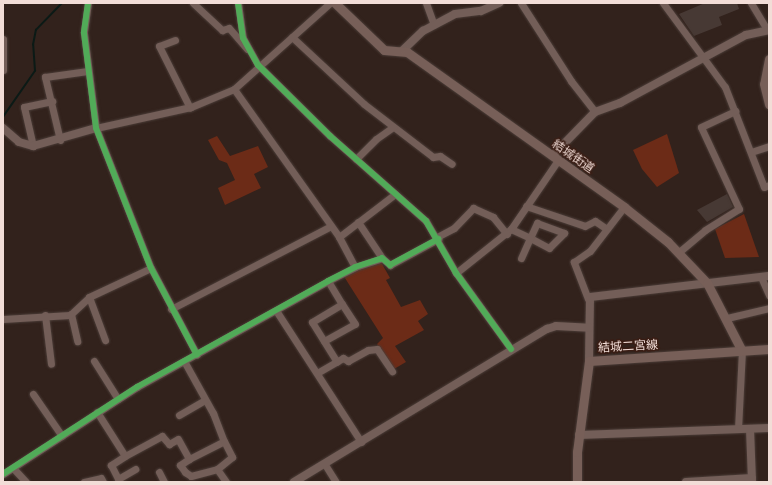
<!DOCTYPE html>
<meta charset="utf-8">
<style>
body{margin:0}
#map{position:relative;width:772px;height:485px;overflow:hidden;background:#32221c;font-family:"Fira Sans Condensed","Noto Sans JP",sans-serif}
div>[style]{position:absolute}
[style*='--x']{left:calc(var(--x)*1px);top:calc(var(--y)*1px);width:calc(var(--w)*1px);rotate:calc(var(--a)*1deg)}
.green>*{inset:0;background:#6c2b17}
.stream>*{height:1.5px;margin:-0.75px;padding:0 0.75px;transform-origin:0.75px;border-radius:0.75px;background:#0b1a16}
.building>*{inset:0;background:#473934}
.roads{filter:drop-shadow(0 0 1px #4b3d38) drop-shadow(0 0 1px #4b3d38)}
.minor>*{height:7px;margin:-3.5px;padding:0 3.5px;transform-origin:3.5px;border-radius:3.5px;background:#735e58}
.tertiary>*{height:8px;margin:-4px;padding:0 4px;transform-origin:4px;border-radius:4px;background:#735e58}
.secondary>*{height:9px;margin:-4.5px;padding:0 4.5px;transform-origin:4.5px;border-radius:4.5px;background:#775f58}
.cycleway>*{height:6px;margin:-3px;padding:0 3px;transform-origin:3px;border-radius:3px;background:#51ab58}
span{translate:-50% -50%;white-space:nowrap;text-align:center;line-height:1.15;-webkit-text-stroke:3px #3a1d14;paint-order:stroke}
.street-label{font-size:12px;color:#f2ddd7}
.frame{position:absolute;inset:0;border:4px solid #f2ddd7;pointer-events:none}
</style>
<div id="map">
<div class="green">
<div style="clip-path:polygon(667px 134px,679px 173px,657px 187px,642px 169px,633px 150px)"></div>
<div style="clip-path:polygon(217px 136px,230px 156px,258px 146px,268px 167px,254px 174px,261px 188px,225px 205px,218px 188px,235px 180px,227px 163px,219px 160px,208px 140px)"></div>
<div style="clip-path:polygon(744px 214px,759px 257px,725px 258px,715px 229px)"></div>
<div style="clip-path:polygon(381px 262px,390px 278px,386px 280px,401px 307px,420px 300px,428px 314px,418px 321px,424px 330px,395px 346px,406px 362px,394px 369px,377px 344px,383px 338px,343px 275px)"></div>
</div>
<div class="stream">
<div style="--x:3;--y:117;--w:56;--a:-55.2"></div>
<div style="--x:35;--y:71;--w:26;--a:-94"></div>
<div style="--x:33;--y:45;--w:15;--a:-79"></div>
<div style="--x:36;--y:30;--w:37;--a:-46"></div>
</div>
<div class="building">
<div style="clip-path:polygon(705px 3px,737px 3px,739px 9px,719px 17px,722px 25px,694px 36px,679px 14px)"></div>
<div style="clip-path:polygon(727px 194px,733px 207px,707px 222px,697px 210px)"></div>
</div>
<div class="roads">
<div class="minor">
<div style="--x:88;--y:3;--w:30;--a:98"></div>
<div style="--x:84;--y:33;--w:96;--a:82.8"></div>
<div style="--x:96;--y:128;--w:150;--a:68.6"></div>
<div style="--x:151;--y:268;--w:98;--a:62.1"></div>
<div style="--x:193;--y:3;--w:40;--a:43"></div>
<div style="--x:222;--y:30;--w:7;--a:-16"></div>
<div style="--x:229;--y:28;--w:28;--a:49"></div>
<div style="--x:238;--y:3;--w:35;--a:82"></div>
<div style="--x:243;--y:38;--w:31;--a:61"></div>
<div style="--x:258;--y:65;--w:101;--a:44.6"></div>
<div style="--x:330;--y:136;--w:128;--a:41.5"></div>
<div style="--x:426;--y:221;--w:60;--a:60"></div>
<div style="--x:456;--y:273;--w:94;--a:54.1"></div>
<div style="--x:426;--y:3;--w:23;--a:70"></div>
<div style="--x:521;--y:3;--w:93;--a:57.3"></div>
<div style="--x:571;--y:81;--w:39;--a:52"></div>
<div style="--x:663;--y:3;--w:104;--a:53.6"></div>
<div style="--x:725;--y:87;--w:107;--a:68.7"></div>
<div style="--x:764;--y:187;--w:5;--a:-22"></div>
<div style="--x:751;--y:3;--w:31;--a:59"></div>
<div style="--x:292;--y:37;--w:98;--a:42.9"></div>
<div style="--x:364;--y:104;--w:87;--a:37.5"></div>
<div style="--x:433;--y:157;--w:7;--a:-8"></div>
<div style="--x:440;--y:156;--w:14;--a:34"></div>
<div style="--x:3;--y:39;--w:31;--a:90"></div>
<div style="--x:175;--y:40;--w:17;--a:159"></div>
<div style="--x:159;--y:46;--w:69;--a:63.4"></div>
<div style="--x:234;--y:89;--w:181;--a:54.6"></div>
<div style="--x:339;--y:237;--w:34;--a:62"></div>
<div style="--x:96;--y:128;--w:97;--a:-12.5"></div>
<div style="--x:191;--y:107;--w:47;--a:-22.7"></div>
<div style="--x:234;--y:89;--w:129;--a:-41.9"></div>
<div style="--x:60;--y:140;--w:65;--a:-103.4"></div>
<div style="--x:45;--y:77;--w:43;--a:-7.9"></div>
<div style="--x:33;--y:146;--w:40;--a:-103"></div>
<div style="--x:24;--y:107;--w:29;--a:-12"></div>
<div style="--x:751;--y:152;--w:19;--a:-18"></div>
<div style="--x:356;--y:159;--w:28;--a:-45"></div>
<div style="--x:376;--y:139;--w:21;--a:-35"></div>
<div style="--x:526;--y:206;--w:62;--a:18.7"></div>
<div style="--x:585;--y:226;--w:11;--a:-27"></div>
<div style="--x:595;--y:221;--w:14;--a:34"></div>
<div style="--x:358;--y:222;--w:43;--a:56.3"></div>
<div style="--x:537;--y:223;--w:29;--a:20"></div>
<div style="--x:564;--y:233;--w:21;--a:135"></div>
<div style="--x:549;--y:248;--w:21;--a:-152"></div>
<div style="--x:530;--y:238;--w:17;--a:-65"></div>
<div style="--x:511;--y:229;--w:21;--a:25"></div>
<div style="--x:530;--y:238;--w:22;--a:114"></div>
<div style="--x:339;--y:237;--w:71;--a:-37.5"></div>
<div style="--x:437;--y:237;--w:19;--a:-28"></div>
<div style="--x:454;--y:228;--w:28;--a:-46"></div>
<div style="--x:473;--y:208;--w:22;--a:24"></div>
<div style="--x:493;--y:217;--w:22;--a:51"></div>
<div style="--x:679;--y:252;--w:34;--a:-40"></div>
<div style="--x:705;--y:230;--w:40;--a:-32"></div>
<div style="--x:739;--y:209;--w:90;--a:-114.9"></div>
<div style="--x:701;--y:127;--w:38;--a:-25"></div>
<div style="--x:456;--y:273;--w:70;--a:-38.7"></div>
<div style="--x:511;--y:229;--w:83;--a:-55.7"></div>
<div style="--x:761;--y:277;--w:20;--a:66"></div>
<div style="--x:328;--y:281;--w:27;--a:59"></div>
<div style="--x:342;--y:304;--w:35;--a:149"></div>
<div style="--x:312;--y:322;--w:47;--a:58"></div>
<div style="--x:89;--y:297;--w:46;--a:69.6"></div>
<div style="--x:588;--y:299;--w:40;--a:-111"></div>
<div style="--x:574;--y:262;--w:19;--a:-35"></div>
<div style="--x:590;--y:251;--w:56;--a:-52.3"></div>
<div style="--x:171;--y:309;--w:180;--a:-27.4"></div>
<div style="--x:277;--y:312;--w:155;--a:57.1"></div>
<div style="--x:71;--y:314;--w:28;--a:77"></div>
<div style="--x:45;--y:315;--w:49;--a:83"></div>
<div style="--x:727;--y:318;--w:43;--a:-13.4"></div>
<div style="--x:3;--y:319;--w:67;--a:-3.4"></div>
<div style="--x:70;--y:315;--w:26;--a:-43"></div>
<div style="--x:89;--y:297;--w:68;--a:-25.1"></div>
<div style="--x:324;--y:341;--w:35;--a:-29"></div>
<div style="--x:355;--y:324;--w:24;--a:-123"></div>
<div style="--x:94;--y:361;--w:45;--a:57.7"></div>
<div style="--x:184;--y:361;--w:60;--a:60.9"></div>
<div style="--x:213;--y:413;--w:30;--a:69"></div>
<div style="--x:317;--y:373;--w:30;--a:-30"></div>
<div style="--x:343;--y:358;--w:6;--a:31"></div>
<div style="--x:348;--y:361;--w:23;--a:-29"></div>
<div style="--x:368;--y:350;--w:9;--a:-6"></div>
<div style="--x:377;--y:349;--w:27;--a:56"></div>
<div style="--x:33;--y:394;--w:51;--a:55.4"></div>
<div style="--x:97;--y:412;--w:52;--a:57.5"></div>
<div style="--x:125;--y:456;--w:42;--a:-28.4"></div>
<div style="--x:162;--y:436;--w:11;--a:49"></div>
<div style="--x:169;--y:444;--w:10;--a:-29"></div>
<div style="--x:178;--y:439;--w:23;--a:61"></div>
<div style="--x:189;--y:459;--w:11;--a:146"></div>
<div style="--x:180;--y:465;--w:9;--a:54"></div>
<div style="--x:185;--y:472;--w:7;--a:34"></div>
<div style="--x:191;--y:476;--w:27;--a:-15"></div>
<div style="--x:217;--y:469;--w:16;--a:55"></div>
<div style="--x:179;--y:415;--w:30;--a:-30"></div>
<div style="--x:738;--y:429;--w:78;--a:-87.1"></div>
<div style="--x:125;--y:456;--w:17;--a:147"></div>
<div style="--x:111;--y:465;--w:16;--a:63"></div>
<div style="--x:118;--y:479;--w:20;--a:-30"></div>
<div style="--x:189;--y:459;--w:39;--a:-27"></div>
<div style="--x:224;--y:441;--w:18;--a:63"></div>
<div style="--x:232;--y:457;--w:19;--a:141"></div>
<div style="--x:324;--y:463;--w:22;--a:58"></div>
<div style="--x:13;--y:468;--w:19;--a:47"></div>
<div style="--x:159;--y:472;--w:11;--a:63"></div>
<div style="--x:3;--y:474;--w:160;--a:-33"></div>
<div style="--x:137;--y:387;--w:218;--a:-29"></div>
<div style="--x:328;--y:281;--w:30;--a:-27"></div>
<div style="--x:355;--y:267;--w:28;--a:-18"></div>
<div style="--x:382;--y:258;--w:11;--a:41"></div>
<div style="--x:390;--y:265;--w:55;--a:-28.4"></div>
<div style="--x:84;--y:482;--w:17;--a:-13"></div>
<div style="--x:101;--y:478;--w:4;--a:63"></div>
</div>
<div class="tertiary">
<div style="--x:402;--y:51;--w:29;--a:-44"></div>
<div style="--x:423;--y:31;--w:36;--a:-28"></div>
<div style="--x:455;--y:14;--w:26;--a:-7"></div>
<div style="--x:481;--y:11;--w:20;--a:-24"></div>
<div style="--x:3;--y:128;--w:21;--a:41"></div>
<div style="--x:19;--y:142;--w:15;--a:16"></div>
<div style="--x:33;--y:146;--w:66;--a:-15.9"></div>
<div style="--x:552;--y:156;--w:62;--a:-45.7"></div>
<div style="--x:595;--y:112;--w:27;--a:-20"></div>
<div style="--x:620;--y:103;--w:143;--a:-28.4"></div>
<div style="--x:746;--y:35;--w:24;--a:-12"></div>
<div style="--x:589;--y:361;--w:64;--a:-89.1"></div>
<div style="--x:590;--y:297;--w:180;--a:-6.7"></div>
<div style="--x:750;--y:429;--w:53;--a:87.8"></div>
<div style="--x:579;--y:435;--w:190;--a:-2.1"></div>
<div style="--x:294;--y:482;--w:296;--a:-31.2"></div>
<div style="--x:547;--y:329;--w:9;--a:-18"></div>
<div style="--x:556;--y:326;--w:33;--a:3"></div>
<div style="--x:686;--y:482;--w:66;--a:-3.5"></div>
</div>
<div class="secondary">
<div style="--x:335;--y:3;--w:68;--a:43.8"></div>
<div style="--x:384;--y:50;--w:23;--a:5"></div>
<div style="--x:407;--y:52;--w:267;--a:35.5"></div>
<div style="--x:624;--y:207;--w:56;--a:38.5"></div>
<div style="--x:668;--y:242;--w:57;--a:46.4"></div>
<div style="--x:707;--y:283;--w:76;--a:62.8"></div>
<div style="--x:769;--y:59;--w:25;--a:101"></div>
<div style="--x:764;--y:84;--w:21;--a:76"></div>
<div style="--x:577;--y:482;--w:30;--a:-90"></div>
<div style="--x:577;--y:452;--w:92;--a:-82.5"></div>
<div style="--x:589;--y:361;--w:180;--a:-3.8"></div>
</div>
</div>
<div class="cycleway">
<div style="--x:88;--y:3;--w:30;--a:98"></div>
<div style="--x:84;--y:33;--w:96;--a:82.8"></div>
<div style="--x:96;--y:128;--w:150;--a:68.6"></div>
<div style="--x:151;--y:268;--w:98;--a:62.1"></div>
<div style="--x:238;--y:3;--w:35;--a:82"></div>
<div style="--x:243;--y:38;--w:31;--a:61"></div>
<div style="--x:258;--y:65;--w:101;--a:44.6"></div>
<div style="--x:330;--y:136;--w:128;--a:41.5"></div>
<div style="--x:426;--y:221;--w:60;--a:60"></div>
<div style="--x:456;--y:273;--w:94;--a:54.1"></div>
<div style="--x:3;--y:474;--w:160;--a:-33"></div>
<div style="--x:137;--y:387;--w:218;--a:-29"></div>
<div style="--x:328;--y:281;--w:30;--a:-27"></div>
<div style="--x:355;--y:267;--w:28;--a:-18"></div>
<div style="--x:382;--y:258;--w:11;--a:41"></div>
<div style="--x:390;--y:265;--w:55;--a:-28.4"></div>
</div>
<div class="street-label">
<span style="left:573px;top:157px;rotate:35deg">結城街道</span>
<span style="left:628px;top:347px;rotate:-3deg">結城二宮線</span>
</div>
<div class="frame"></div>
</div>
